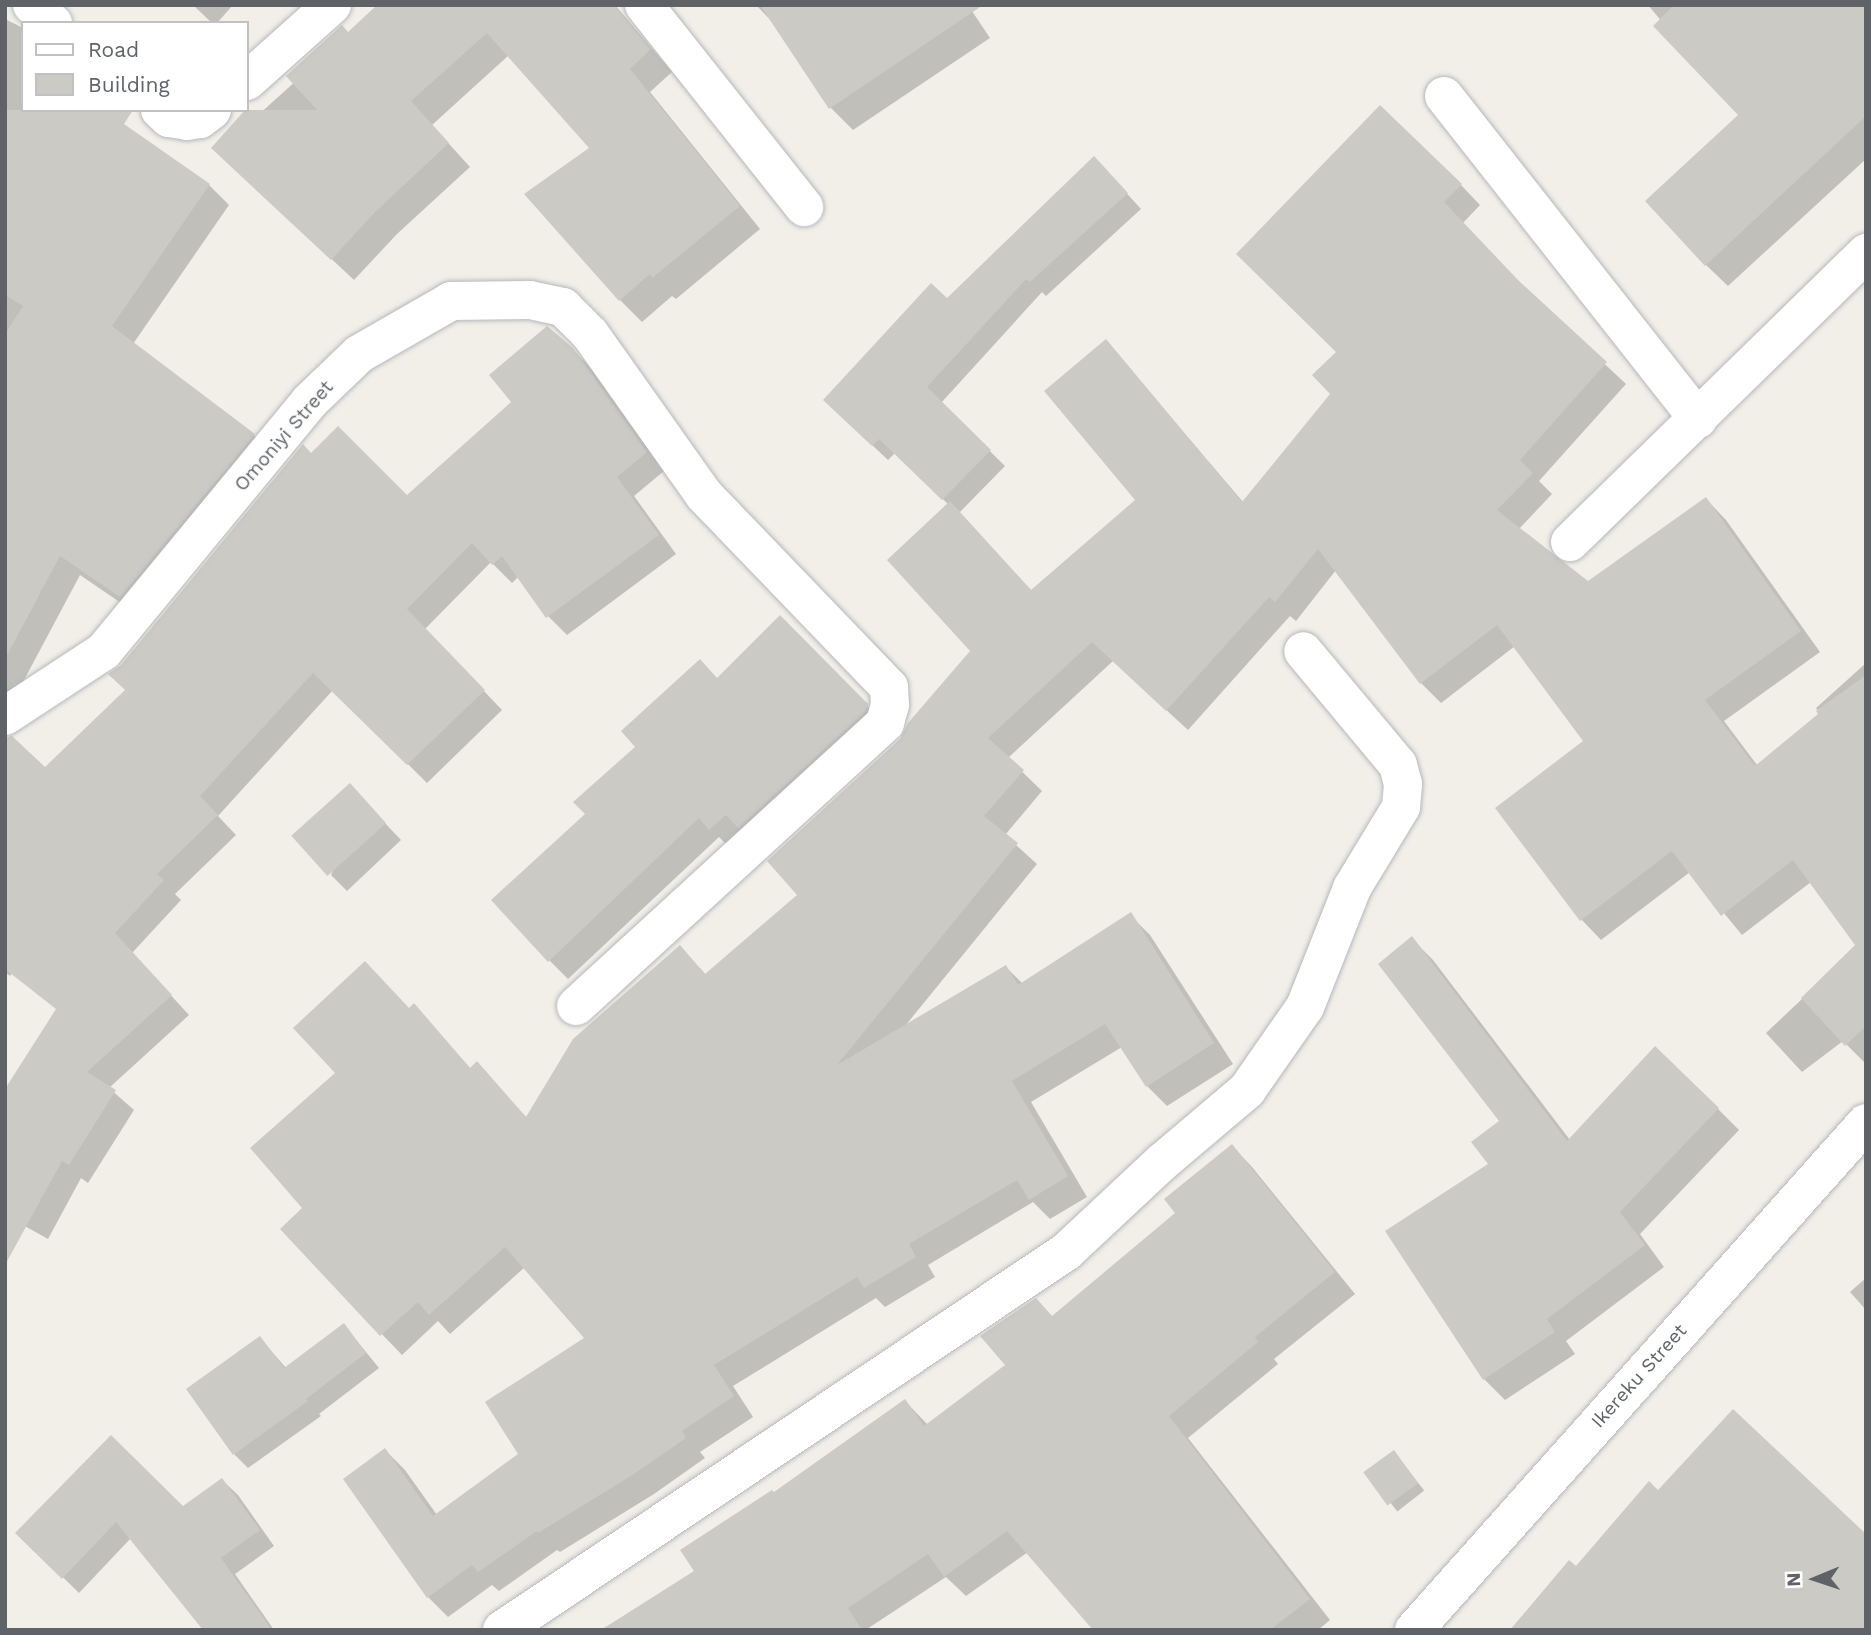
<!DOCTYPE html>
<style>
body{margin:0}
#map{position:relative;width:1871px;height:1635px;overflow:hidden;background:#f1efe8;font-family:"Work Sans",sans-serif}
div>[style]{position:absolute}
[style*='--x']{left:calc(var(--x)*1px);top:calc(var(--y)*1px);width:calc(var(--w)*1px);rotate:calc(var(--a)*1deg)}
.shadow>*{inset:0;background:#0003;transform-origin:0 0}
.building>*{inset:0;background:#cccac5;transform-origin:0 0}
.roads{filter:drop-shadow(0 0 2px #b5b8bc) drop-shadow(0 0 2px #b5b8bc)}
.street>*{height:38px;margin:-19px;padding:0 19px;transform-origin:19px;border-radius:19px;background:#fff}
span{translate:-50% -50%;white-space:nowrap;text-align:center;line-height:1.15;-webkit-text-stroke:7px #fff;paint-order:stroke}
.street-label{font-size:19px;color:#5f6368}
.frame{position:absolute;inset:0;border:7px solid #5f6368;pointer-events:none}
.legend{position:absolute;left:21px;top:21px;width:228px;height:91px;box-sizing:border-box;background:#fff;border:2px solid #bfc1c3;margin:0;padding:9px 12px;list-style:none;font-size:21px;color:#5f6368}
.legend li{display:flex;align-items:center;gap:14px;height:35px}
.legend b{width:35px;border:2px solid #bfc1c3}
.north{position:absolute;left:1780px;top:1544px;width:70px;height:70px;-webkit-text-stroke:5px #fff;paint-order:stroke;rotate:268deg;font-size:19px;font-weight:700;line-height:28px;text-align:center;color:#5f6368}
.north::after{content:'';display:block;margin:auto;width:24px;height:32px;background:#5f6368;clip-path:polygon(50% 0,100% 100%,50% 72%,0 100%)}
</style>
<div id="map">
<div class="shadow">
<div style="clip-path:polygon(193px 5px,233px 5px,217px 23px,212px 23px)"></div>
<div style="clip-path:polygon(380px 5px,615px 5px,672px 72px,650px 92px,760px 229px,676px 299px,672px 296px,642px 322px,620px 300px,592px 148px,509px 55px,432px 125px,470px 167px,397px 234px,354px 280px,217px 152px)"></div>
<div style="clip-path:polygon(756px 5px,968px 5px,990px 38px,853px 130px,831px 108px,779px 29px)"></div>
<div style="clip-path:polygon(1648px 5px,1866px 5px,1866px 159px,1728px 286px,1706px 265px,1740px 115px)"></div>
<div style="clip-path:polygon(5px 19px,23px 28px,23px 110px,209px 185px,229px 205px,133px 344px,254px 435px,273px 455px,140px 616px,80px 575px,15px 697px,5px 691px)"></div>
<div style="clip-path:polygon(1109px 174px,1141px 209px,1046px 296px,1042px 292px,941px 403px,1005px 466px,959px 513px,1032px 591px,1137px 500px,1106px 341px,1243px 502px,1333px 394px,1338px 352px,1239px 254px,1461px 185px,1480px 205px,1463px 223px,1527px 291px,1626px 384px,1539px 481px,1552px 494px,1519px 529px,1588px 583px,1706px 499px,1726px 520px,1820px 652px,1724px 721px,1757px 765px,1821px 715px,1816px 708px,1866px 663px,1866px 1064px,1843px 1041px,1802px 1072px,1766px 1033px,1858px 946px,1811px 882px,1742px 935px,1690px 872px,1601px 940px,1581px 919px,1585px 742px,1515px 646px,1441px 703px,1421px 683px,1336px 570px,1296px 621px,1290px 616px,1188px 730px,1113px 661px,1008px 758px,1042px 791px,1005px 835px,1037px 864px,905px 1026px,1006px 967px,1023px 984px,1130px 915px,1150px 935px,1233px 1064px,1167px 1106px,1147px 1086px,1122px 1047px,1031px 1102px,1087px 1197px,1050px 1219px,1033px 1202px,928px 1265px,935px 1277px,885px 1307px,876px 1298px,733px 1386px,753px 1417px,700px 1452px,705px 1458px,654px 1494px,560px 1552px,557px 1550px,499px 1591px,492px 1585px,448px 1617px,428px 1597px,385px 1450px,405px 1470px,437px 1515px,520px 1455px,587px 1339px,525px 1267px,450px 1334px,438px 1321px,402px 1355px,282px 1230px,305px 1208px,414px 1006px,471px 1069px,477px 1064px,527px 1118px,700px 968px,706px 975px,800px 895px,901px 740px,973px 651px,949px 505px,895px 453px,888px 460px,840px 415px,947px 300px)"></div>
<div style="clip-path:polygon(572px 349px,592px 369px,664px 471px,634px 496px,676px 554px,567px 635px,548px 616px,519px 576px,512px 583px,491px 562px,425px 629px,502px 710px,427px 783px,333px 690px,218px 816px,236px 835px,175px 894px,181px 900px,132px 953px,189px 1015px,109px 1088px,134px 1110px,88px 1183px,81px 1178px,48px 1239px,5px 1215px,57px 1009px,82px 863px,10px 976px,5px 972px,5px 769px,45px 769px,127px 690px,122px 666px,311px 455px,407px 498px)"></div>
<div style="clip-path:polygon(780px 618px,886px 725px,730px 848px,719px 837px,568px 979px,549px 960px,587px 815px,638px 747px,718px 679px)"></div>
<div style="clip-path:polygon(365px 802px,401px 840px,347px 891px,331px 875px)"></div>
<div style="clip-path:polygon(1412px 939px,1433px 960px,1570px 1140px,1718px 1109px,1739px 1130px,1640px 1234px,1664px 1267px,1566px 1341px,1575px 1354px,1505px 1400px,1484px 1379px,1490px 1164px,1502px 1121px)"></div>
<div style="clip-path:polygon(1232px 1146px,1252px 1167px,1355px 1294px,1274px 1359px,1278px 1364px,1188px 1438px,1330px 1620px,1318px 1630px,1096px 1630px,1028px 1552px,966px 1596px,946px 1577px,867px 1629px,601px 1630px,696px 1572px,774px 1494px,905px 1401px,928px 1425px,1008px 1365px,1053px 1317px,1177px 1213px)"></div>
<div style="clip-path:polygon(1866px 1278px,1866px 1310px,1850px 1292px)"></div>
<div style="clip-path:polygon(344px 1325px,379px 1368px,319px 1414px,321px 1416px,248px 1468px,234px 1454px,260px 1338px,286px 1368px)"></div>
<div style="left:1394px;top:1452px;width:49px;height:34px;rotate:52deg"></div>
<div style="clip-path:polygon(222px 1480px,238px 1495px,274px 1546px,235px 1574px,274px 1630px,206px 1630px,131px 1538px,79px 1593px,18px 1533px,183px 1508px)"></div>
</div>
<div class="building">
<div style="clip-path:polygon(377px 5px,614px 5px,651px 49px,630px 69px,740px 206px,652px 278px,650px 274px,619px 301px,524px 194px,589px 148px,487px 33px,411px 101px,449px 143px,375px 212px,331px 260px,211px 148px,245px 110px,317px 110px,286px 76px,342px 25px,348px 32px)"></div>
<div style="clip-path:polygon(760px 5px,983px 5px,829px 109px)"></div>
<div style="clip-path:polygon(1674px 5px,1866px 5px,1866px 116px,1705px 266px,1645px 201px,1738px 115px,1653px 26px)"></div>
<div style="clip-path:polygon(1380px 105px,1462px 184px,1444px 202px,1519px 281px,1607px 362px,1520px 460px,1533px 473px,1497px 510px,1588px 581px,1706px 497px,1801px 631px,1705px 700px,1755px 766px,1818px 714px,1816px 711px,1866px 675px,1866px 1026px,1845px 1046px,1801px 998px,1855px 945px,1793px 860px,1721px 916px,1672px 851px,1580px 921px,1495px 808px,1583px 741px,1497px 625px,1420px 684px,1318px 549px,1275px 602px,1269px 597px,1166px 711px,1092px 642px,988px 738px,1024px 770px,984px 816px,1018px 843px,837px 1065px,1006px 965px,1018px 985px,1131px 912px,1214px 1043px,1146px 1087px,1105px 1024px,1012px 1081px,1068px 1176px,1029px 1200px,1017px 1180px,909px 1244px,916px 1257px,864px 1288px,857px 1277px,714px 1365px,734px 1396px,682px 1431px,686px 1438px,634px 1474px,538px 1533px,537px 1531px,478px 1572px,472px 1565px,427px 1598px,343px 1479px,385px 1448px,433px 1516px,518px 1454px,485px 1402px,584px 1338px,505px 1247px,429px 1315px,418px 1302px,380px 1336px,280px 1229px,302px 1208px,250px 1148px,335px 1073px,293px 1028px,365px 961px,409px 1008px,414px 1003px,470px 1068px,477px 1061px,526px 1117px,573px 1039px,680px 945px,705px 974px,797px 895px,767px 861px,900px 739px,908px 723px,970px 651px,887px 560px,950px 501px,1031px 590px,1135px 500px,1044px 391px,1106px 339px,1242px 502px,1330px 394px,1312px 375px,1336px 352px,1236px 254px)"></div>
<div style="clip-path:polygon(5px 110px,133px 110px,124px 124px,210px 184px,112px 326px,255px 434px,120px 597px,60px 556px,5px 659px,5px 334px,23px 306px,5px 295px)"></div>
<div style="clip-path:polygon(1094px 156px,1128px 193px,1030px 282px,1026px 279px,927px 387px,991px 450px,942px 500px,879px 439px,872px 446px,823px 400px,931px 283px,947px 298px)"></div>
<div style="clip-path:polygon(547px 326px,573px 348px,647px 452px,617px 477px,659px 535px,546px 618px,502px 556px,492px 565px,472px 543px,407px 609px,485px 690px,407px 765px,313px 673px,200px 796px,218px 815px,157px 874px,164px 880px,115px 933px,172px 995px,87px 1072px,116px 1090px,69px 1165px,62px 1161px,5px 1265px,5px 1089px,56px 1009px,5px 969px,5px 738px,12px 736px,45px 767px,125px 690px,108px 674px,121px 665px,303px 444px,311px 453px,338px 426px,407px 495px,511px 402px,489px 375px)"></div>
<div style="clip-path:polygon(780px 615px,868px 704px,866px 711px,738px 828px,726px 815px,709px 830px,699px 818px,548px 962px,491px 900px,585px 814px,573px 802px,635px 747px,621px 731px,700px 659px,717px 678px)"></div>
<div style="left:350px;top:783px;width:54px;height:79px;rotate:48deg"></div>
<div style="clip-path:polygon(1412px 936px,1567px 1141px,1655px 1046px,1719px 1108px,1620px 1212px,1645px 1245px,1547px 1319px,1555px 1332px,1483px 1380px,1385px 1231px,1488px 1164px,1471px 1142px,1499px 1121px,1378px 964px)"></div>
<div style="clip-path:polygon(1232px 1144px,1335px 1272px,1255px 1337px,1258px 1342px,1169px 1416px,1310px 1599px,1270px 1630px,1093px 1630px,1007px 1531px,944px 1577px,928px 1554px,848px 1608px,862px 1630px,601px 1630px,694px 1571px,680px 1550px,772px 1490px,774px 1492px,905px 1399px,924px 1426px,1005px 1365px,980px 1336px,1036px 1298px,1052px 1316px,1175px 1213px,1164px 1199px)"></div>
<div style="clip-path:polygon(344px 1323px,366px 1353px,306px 1399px,308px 1401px,233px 1455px,186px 1389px,260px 1336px,284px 1368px)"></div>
<div style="clip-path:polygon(1733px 1409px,1866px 1534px,1866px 1630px,1510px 1630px,1569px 1560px,1576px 1566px,1649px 1481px,1658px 1490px)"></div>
<div style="clip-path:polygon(111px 1435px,183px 1506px,222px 1478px,260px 1530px,221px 1558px,272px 1630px,203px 1630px,116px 1522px,62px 1579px,15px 1533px)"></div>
<div style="left:1394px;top:1450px;width:41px;height:38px;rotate:54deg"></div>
</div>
<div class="roads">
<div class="street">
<div style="--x:32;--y:5;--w:28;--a:41"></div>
<div style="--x:644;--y:5;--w:258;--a:51.6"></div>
<div style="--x:247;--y:81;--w:114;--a:-41.8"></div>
<div style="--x:1444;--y:96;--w:411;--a:51.8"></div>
<div style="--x:160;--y:110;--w:12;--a:42"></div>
<div style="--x:169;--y:118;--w:18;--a:9"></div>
<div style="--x:187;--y:121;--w:13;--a:-9"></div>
<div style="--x:200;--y:119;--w:15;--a:-37"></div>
<div style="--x:1570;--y:542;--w:414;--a:-44.3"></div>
<div style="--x:5;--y:716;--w:118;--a:-33.3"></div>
<div style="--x:104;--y:651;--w:323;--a:-50.5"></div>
<div style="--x:309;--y:402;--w:69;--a:-43.8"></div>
<div style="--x:359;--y:354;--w:106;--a:-29.9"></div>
<div style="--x:451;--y:301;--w:79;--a:-0.7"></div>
<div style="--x:530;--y:300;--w:34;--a:12"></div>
<div style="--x:563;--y:307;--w:38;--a:45"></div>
<div style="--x:590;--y:334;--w:197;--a:54.7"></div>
<div style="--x:704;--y:495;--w:267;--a:46.1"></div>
<div style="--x:889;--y:687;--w:18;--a:87"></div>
<div style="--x:890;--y:705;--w:19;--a:106"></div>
<div style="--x:885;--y:723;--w:419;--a:137.5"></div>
<div style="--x:502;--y:1630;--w:680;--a:-33.85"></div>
<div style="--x:1067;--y:1251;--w:129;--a:-43.1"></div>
<div style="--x:1161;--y:1163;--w:113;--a:-40.3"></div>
<div style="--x:1247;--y:1090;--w:101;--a:-55.1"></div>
<div style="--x:1305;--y:1007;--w:128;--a:-68.4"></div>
<div style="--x:1352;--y:888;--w:95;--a:-58.8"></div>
<div style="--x:1401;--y:807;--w:23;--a:-85"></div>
<div style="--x:1403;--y:784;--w:20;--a:-105"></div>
<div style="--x:1398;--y:765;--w:148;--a:-129.8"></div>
<div style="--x:1414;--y:1630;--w:679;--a:-48.28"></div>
</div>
</div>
<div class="street-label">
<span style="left:284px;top:436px;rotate:-49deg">Omoniyi Street</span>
<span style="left:1639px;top:1376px;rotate:-48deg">Ikereku Street</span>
</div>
<div class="frame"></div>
<ul class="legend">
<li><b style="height:9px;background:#fff"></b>Road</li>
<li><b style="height:19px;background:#cccac5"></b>Building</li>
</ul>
<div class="north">N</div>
</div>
